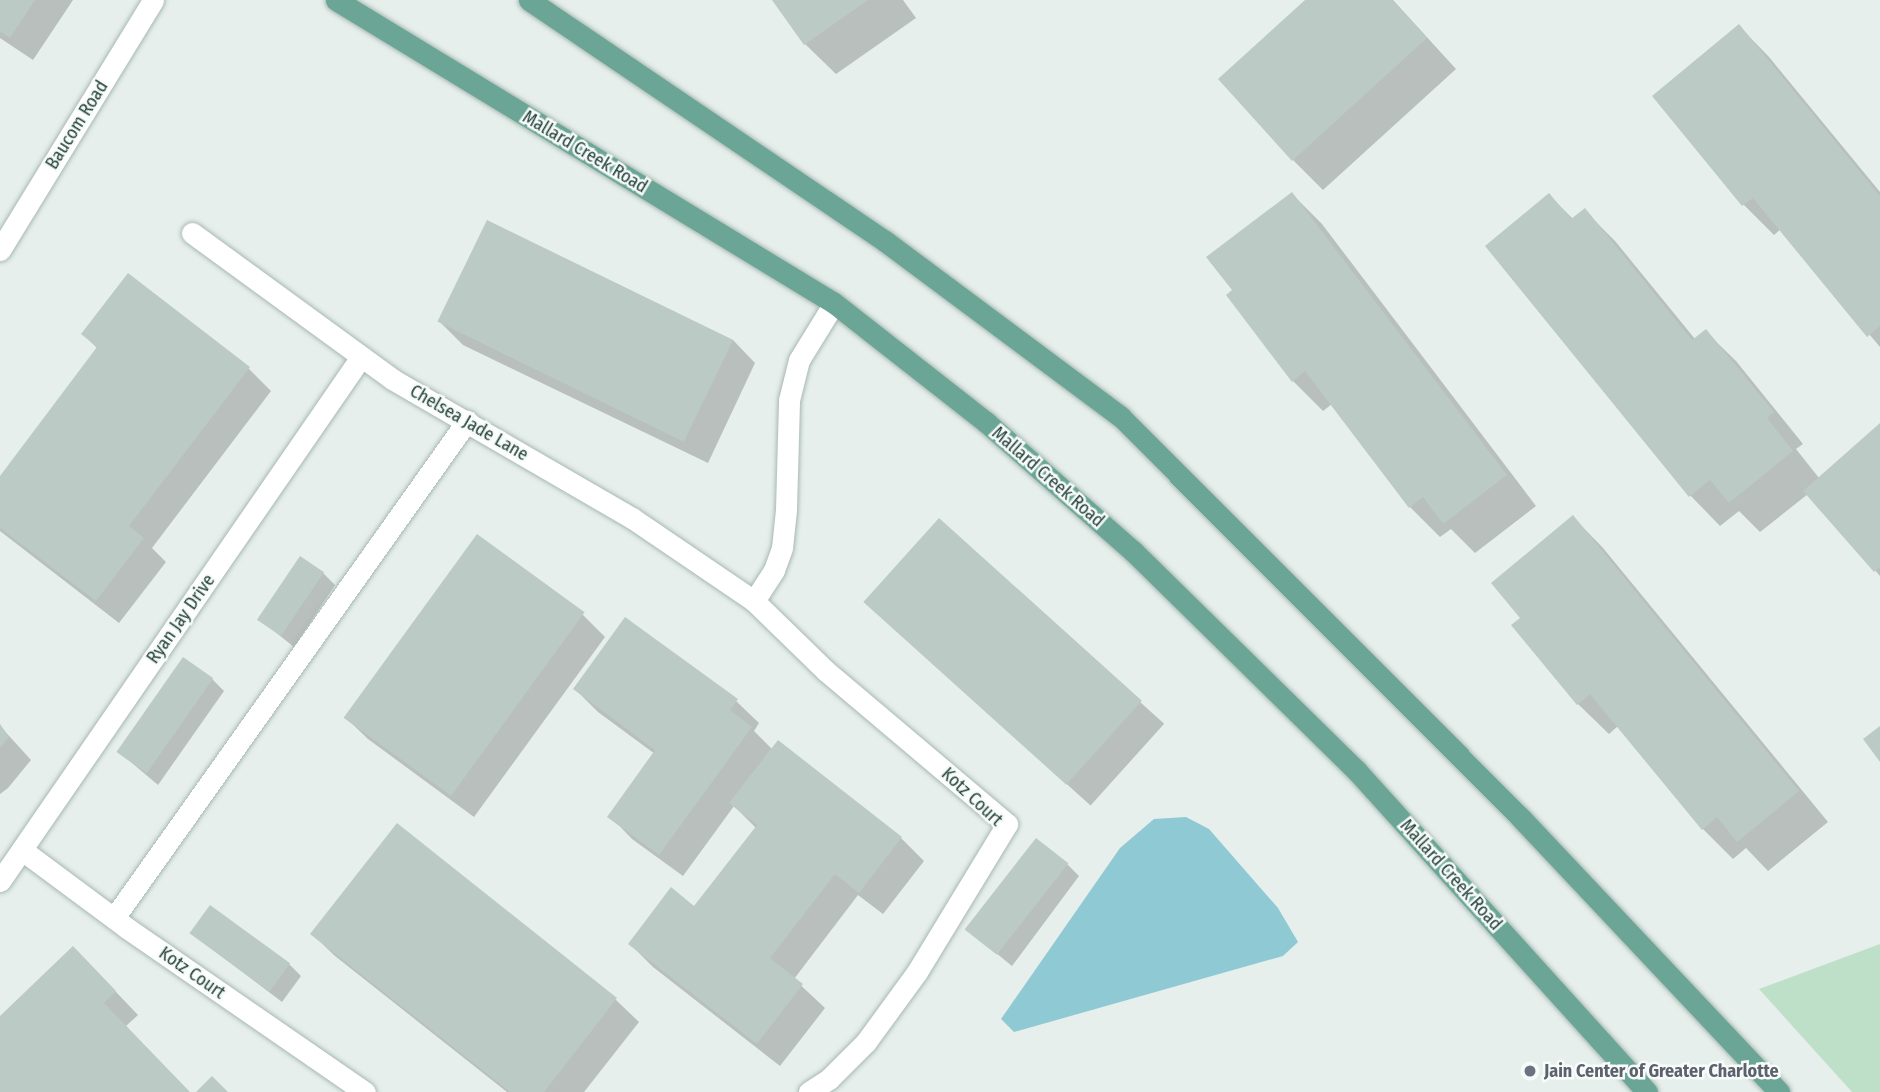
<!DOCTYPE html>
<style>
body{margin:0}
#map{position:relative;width:1880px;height:1092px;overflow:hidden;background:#e6efeb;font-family:"Fira Sans Condensed",sans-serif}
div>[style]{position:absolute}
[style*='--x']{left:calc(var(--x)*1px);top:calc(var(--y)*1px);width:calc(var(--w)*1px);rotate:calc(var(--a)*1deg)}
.green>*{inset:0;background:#bfe0c8}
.water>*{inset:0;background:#8ec9d4}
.shadow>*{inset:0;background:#0003;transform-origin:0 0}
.building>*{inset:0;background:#bbcac4;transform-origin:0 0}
.roads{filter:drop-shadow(0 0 2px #a8b8b2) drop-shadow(0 0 2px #a8b8b2)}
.minor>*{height:21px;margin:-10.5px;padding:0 10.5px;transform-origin:10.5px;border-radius:10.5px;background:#fff}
.major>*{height:21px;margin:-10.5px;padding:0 10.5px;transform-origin:10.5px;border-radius:10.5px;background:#6aa596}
.dots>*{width:19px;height:19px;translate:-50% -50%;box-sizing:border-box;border:4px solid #f7fbf9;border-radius:50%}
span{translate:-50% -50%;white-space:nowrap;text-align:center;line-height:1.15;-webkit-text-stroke:5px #f7fbf9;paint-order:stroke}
.street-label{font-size:18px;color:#24423a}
.worship-label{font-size:18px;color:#5b616d;font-weight:700}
.left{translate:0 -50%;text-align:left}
</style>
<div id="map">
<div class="green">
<div style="clip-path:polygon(1880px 944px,1880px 1092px,1852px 1092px,1759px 989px)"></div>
</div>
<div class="water">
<div style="clip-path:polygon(1186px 817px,1209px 829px,1278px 908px,1298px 942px,1283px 956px,1014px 1032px,1001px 1019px,1120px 848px,1154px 819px)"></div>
</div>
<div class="shadow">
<div style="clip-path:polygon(0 0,73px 0,33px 60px,0 38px)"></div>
<div style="clip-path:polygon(775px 0,903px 0,916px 18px,836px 74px,805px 44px)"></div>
<div style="clip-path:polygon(1308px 0,1393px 0,1456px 69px,1323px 190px,1293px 160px)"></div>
<div style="clip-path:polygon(1739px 26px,1769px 57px,1880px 192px,1880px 347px,1781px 229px,1774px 235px,1744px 205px,1654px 96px)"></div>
<div style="clip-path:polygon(1292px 194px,1322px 224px,1536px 506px,1475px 553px,1451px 529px,1440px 537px,1410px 507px,1332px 404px,1323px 411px,1293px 381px)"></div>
<div style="clip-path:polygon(1549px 195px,1574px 220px,1585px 211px,1615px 241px,1695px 339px,1705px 331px,1736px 361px,1803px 444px,1796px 449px,1819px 478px,1880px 425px,1880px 576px,1808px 494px,1760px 532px,1739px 511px,1720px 526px,1690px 495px)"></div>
<div style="clip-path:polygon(440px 322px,733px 340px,755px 363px,708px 463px,463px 345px)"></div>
<div style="clip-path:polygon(83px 334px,248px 368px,271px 391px,152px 548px,166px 562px,119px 623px,0 531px,0 479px,98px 349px)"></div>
<div style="clip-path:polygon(1573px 517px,1603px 548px,1828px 822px,1768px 871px,1746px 848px,1733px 859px,1703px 829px,1618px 726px,1609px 734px,1578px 704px,1522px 618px)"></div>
<div style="left:939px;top:521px;width:303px;height:110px;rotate:42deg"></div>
<div style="clip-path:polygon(323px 573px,335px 585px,294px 647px,259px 619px)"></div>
<div style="clip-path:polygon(582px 614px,605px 637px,474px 817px,368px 739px,345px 717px)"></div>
<div style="clip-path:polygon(212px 679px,224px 691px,158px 785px,119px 752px)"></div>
<div style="clip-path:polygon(575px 689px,736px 701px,759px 723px,754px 731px,772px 749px,901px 838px,924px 861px,883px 914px,858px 895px,794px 979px,825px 1008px,780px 1066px,653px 967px,630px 944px,695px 908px,756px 828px,734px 806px,683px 876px,632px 839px,610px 816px,655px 754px,598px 712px)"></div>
<div style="clip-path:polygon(0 726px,31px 760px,8px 788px,0 794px)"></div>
<div style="clip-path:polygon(397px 826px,616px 1000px,639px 1022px,584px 1092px,507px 1092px,335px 956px,312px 934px)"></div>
<div style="clip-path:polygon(1067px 864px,1079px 876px,1012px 966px,969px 931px)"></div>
<div style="clip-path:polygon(192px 934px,289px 964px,301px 976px,282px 1002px)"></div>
<div style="clip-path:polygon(96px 971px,138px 1015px,126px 1026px,188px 1092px,0 1092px,0 1019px)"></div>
</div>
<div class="building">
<div style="clip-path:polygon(0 0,35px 0,10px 38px,0 32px)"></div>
<div style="clip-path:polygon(772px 0,868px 0,804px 45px)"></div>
<div style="clip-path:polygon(1305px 0,1392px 0,1427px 38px,1292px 161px,1218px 79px)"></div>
<div style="clip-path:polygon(1739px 24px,1880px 196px,1880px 326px,1867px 337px,1753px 198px,1742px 206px,1652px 96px)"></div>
<div style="clip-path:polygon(1292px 192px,1507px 475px,1443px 524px,1423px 497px,1409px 508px,1305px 371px,1292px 382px,1226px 295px,1232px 290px,1206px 257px)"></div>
<div style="clip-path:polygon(1549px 193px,1571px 219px,1585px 208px,1692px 340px,1706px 329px,1774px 412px,1767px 418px,1793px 451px,1729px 503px,1710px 480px,1689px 497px,1485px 246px)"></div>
<div style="left:487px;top:220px;width:274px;height:113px;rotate:26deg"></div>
<div style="clip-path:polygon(128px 273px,250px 367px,129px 526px,144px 538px,96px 601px,0 528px,0 476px,97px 347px,81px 334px)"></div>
<div style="clip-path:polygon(1880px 423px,1880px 567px,1874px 572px,1803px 491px)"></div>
<div style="clip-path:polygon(1573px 515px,1799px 791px,1737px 842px,1717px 817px,1702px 830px,1590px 694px,1577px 705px,1511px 625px,1520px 618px,1491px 583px)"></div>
<div style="left:939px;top:518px;width:273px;height:113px;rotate:42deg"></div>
<div style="left:477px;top:534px;width:133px;height:227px;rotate:36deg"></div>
<div style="left:300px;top:556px;width:29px;height:77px;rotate:34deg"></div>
<div style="clip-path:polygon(625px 617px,738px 699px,730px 710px,752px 727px,659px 855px,607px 817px,655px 750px,573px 689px)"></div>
<div style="left:183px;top:657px;width:37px;height:116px;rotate:35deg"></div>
<div style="clip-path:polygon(0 724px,9px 737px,0 748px)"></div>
<div style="clip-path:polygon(1880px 726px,1880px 762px,1863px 739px)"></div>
<div style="clip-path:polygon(778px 740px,902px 837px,859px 893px,835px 874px,770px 958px,803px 984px,757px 1044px,628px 944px,671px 887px,694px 906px,757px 825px,729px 803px)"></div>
<div style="clip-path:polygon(397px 823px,617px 998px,544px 1092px,510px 1092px,310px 934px)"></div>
<div style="left:1036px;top:838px;width:41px;height:116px;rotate:38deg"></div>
<div style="left:210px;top:905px;width:99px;height:35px;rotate:36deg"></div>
<div style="clip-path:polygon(73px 946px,116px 991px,104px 1003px,190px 1092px,0 1092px,0 1016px)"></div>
<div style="clip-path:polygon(212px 1076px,228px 1092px,196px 1092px)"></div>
</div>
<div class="roads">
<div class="minor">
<div style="--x:192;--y:233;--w:248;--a:36.1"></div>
<div style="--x:392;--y:379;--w:277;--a:30.1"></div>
<div style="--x:632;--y:518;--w:148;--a:34.2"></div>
<div style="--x:754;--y:601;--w:100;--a:44.2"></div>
<div style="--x:826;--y:671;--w:237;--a:40.2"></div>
<div style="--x:1007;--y:824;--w:173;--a:121.3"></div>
<div style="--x:917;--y:972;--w:87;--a:126.1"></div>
<div style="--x:866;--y:1042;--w:52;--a:135"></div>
<div style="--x:829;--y:1079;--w:24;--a:147"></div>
<div style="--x:0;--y:250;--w:293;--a:-58.5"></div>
<div style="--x:754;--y:601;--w:37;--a:-57"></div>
<div style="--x:774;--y:570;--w:23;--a:-70"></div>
<div style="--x:782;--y:548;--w:39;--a:-84"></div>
<div style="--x:786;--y:509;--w:109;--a:-88.4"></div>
<div style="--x:789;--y:400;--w:41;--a:-76"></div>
<div style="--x:799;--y:360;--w:67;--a:-58.4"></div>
<div style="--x:22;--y:850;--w:131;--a:36.6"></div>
<div style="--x:127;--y:928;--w:289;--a:34.6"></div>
<div style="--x:0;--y:881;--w:636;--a:-55.44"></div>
<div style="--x:114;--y:918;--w:610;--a:-54.62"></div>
</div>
<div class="major">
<div style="--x:336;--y:0;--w:583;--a:31.32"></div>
<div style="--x:834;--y:303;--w:193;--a:38.1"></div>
<div style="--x:986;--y:422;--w:196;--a:41.3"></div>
<div style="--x:1133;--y:551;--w:313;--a:44.5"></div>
<div style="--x:1356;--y:770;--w:434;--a:47.9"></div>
<div style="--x:529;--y:0;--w:430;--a:34.1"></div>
<div style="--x:885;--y:241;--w:294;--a:36.7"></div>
<div style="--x:1121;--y:417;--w:565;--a:45.07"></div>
<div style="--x:1520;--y:817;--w:378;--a:46.7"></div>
</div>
</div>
<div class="dots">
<div style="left:1530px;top:1071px;background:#6b7280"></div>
</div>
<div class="street-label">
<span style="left:77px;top:125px;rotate:-58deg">Baucom Road</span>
<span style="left:585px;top:152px;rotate:31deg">Mallard Creek Road</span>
<span style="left:469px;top:423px;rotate:30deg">Chelsea Jade Lane</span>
<span style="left:1048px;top:477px;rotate:41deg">Mallard Creek Road</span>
<span style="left:181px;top:619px;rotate:-55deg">Ryan Jay Drive</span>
<span style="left:972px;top:797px;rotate:43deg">Kotz Court</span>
<span style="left:1451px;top:875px;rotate:48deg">Mallard Creek Road</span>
<span style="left:192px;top:973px;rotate:35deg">Kotz Court</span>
</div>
<div class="worship-label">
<span class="left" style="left:1544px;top:1071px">Jain Center of Greater Charlotte</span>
</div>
</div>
